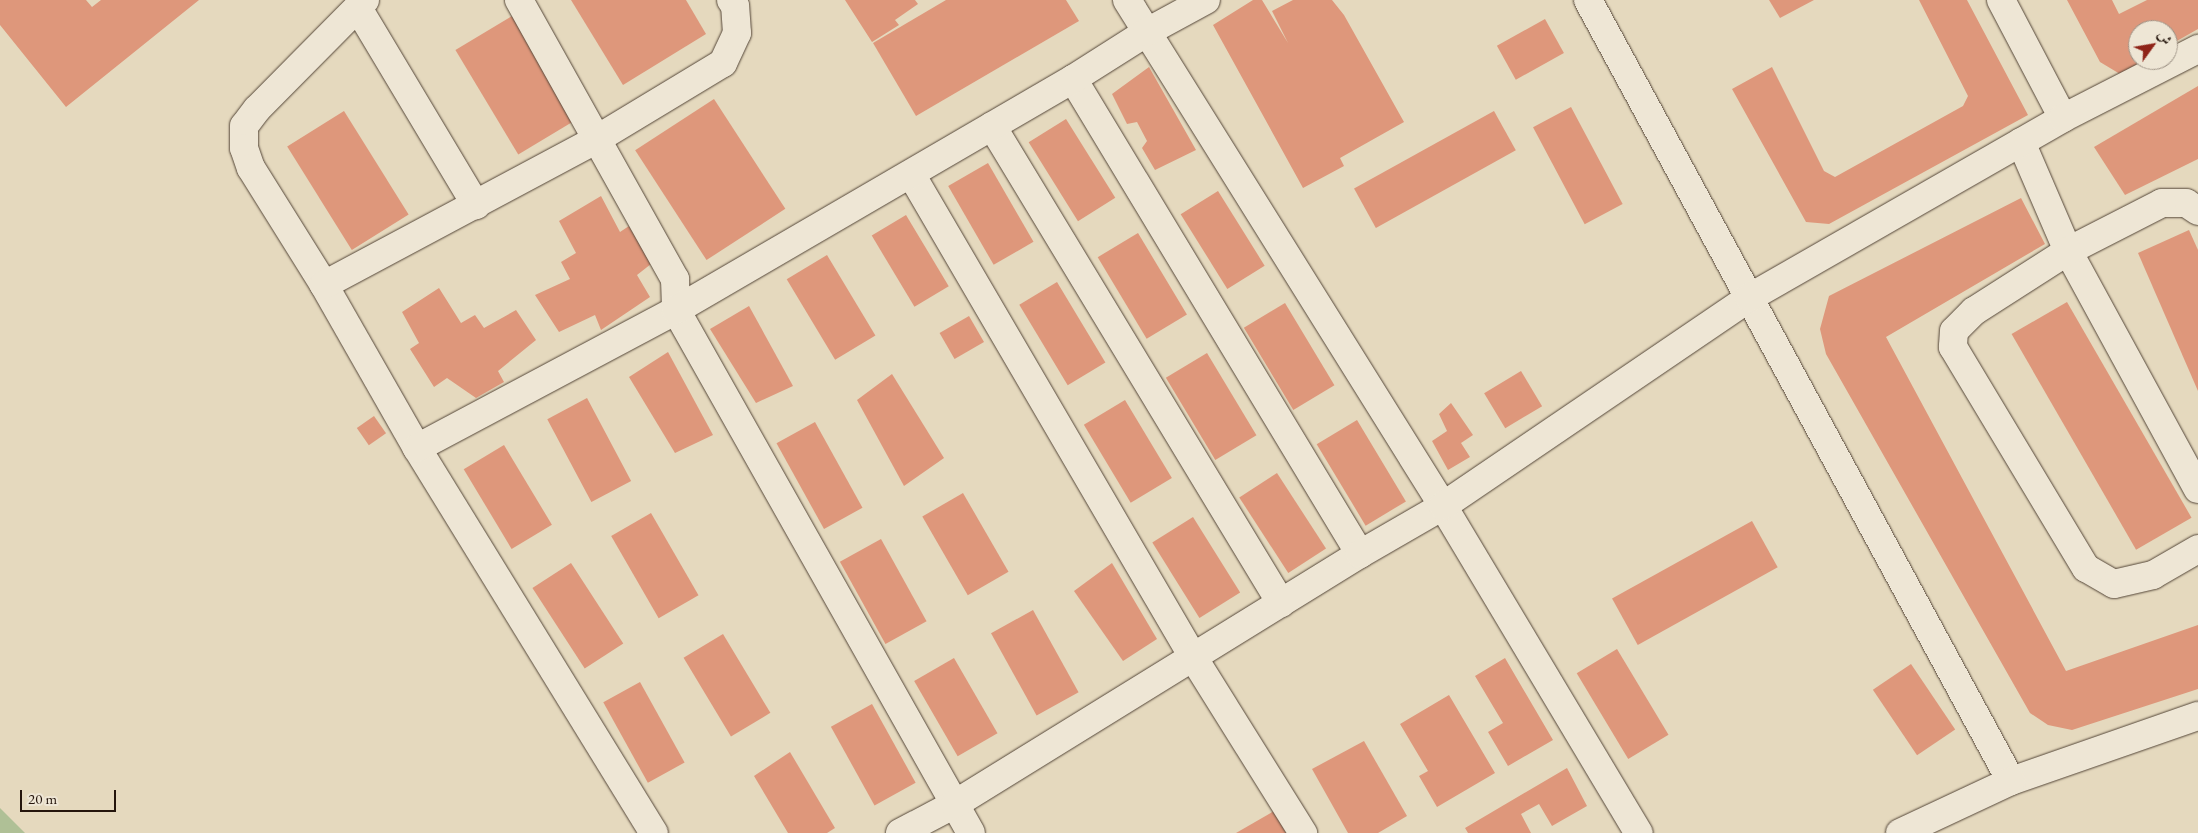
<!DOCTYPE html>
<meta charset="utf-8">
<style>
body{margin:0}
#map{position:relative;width:2198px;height:833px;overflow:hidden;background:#e5d9be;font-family:"EB Garamond",Amiri,serif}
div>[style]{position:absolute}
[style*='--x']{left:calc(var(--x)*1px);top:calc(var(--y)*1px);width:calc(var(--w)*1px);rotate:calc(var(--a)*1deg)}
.green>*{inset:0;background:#afc096}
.building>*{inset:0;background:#de977b;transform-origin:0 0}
.roads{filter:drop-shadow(0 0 1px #544638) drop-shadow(0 0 1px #544638)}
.street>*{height:28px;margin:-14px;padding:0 14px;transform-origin:14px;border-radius:14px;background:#eee6d5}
span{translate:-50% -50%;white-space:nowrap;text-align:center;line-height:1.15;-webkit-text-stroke:4px #eee6d5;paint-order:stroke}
.north{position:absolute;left:2128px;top:20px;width:50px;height:50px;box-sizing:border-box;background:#eee6d5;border:1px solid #9d9285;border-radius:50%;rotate:58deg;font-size:14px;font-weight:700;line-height:20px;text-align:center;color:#24150c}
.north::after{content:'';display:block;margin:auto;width:18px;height:22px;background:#8f2418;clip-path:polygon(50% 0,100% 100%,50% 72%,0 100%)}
.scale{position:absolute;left:20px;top:790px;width:96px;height:22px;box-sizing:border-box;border:2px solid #24150c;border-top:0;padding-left:6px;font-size:15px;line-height:18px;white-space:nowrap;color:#24150c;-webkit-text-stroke:4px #eee6d5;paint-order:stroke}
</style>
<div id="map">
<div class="green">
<div style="clip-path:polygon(0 808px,25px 833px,0 833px)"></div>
</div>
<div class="building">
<div style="clip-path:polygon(0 0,86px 0,92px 7px,101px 0,199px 0,66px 107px,0 25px)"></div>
<div style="clip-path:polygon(571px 0,686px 0,706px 34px,623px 85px)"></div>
<div style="clip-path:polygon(845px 0,915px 0,918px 4px,895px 20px,899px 25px,872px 42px)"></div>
<div style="clip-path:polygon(946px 0,1066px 0,1079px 21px,916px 116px,873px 43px)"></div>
<div style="clip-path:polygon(1253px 0,1262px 0,1288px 43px,1272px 11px,1293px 0,1332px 0,1344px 15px,1404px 122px,1340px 158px,1344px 166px,1303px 188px,1213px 25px)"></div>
<div style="clip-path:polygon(1769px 0,1814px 0,1780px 18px)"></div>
<div style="clip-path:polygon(1919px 0,1967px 0,2028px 115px,1829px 224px,1806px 222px,1732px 89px,1772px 67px,1824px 171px,1835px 177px,1963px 106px,1968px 96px)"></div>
<div style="clip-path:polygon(2067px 0,2112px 0,2119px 14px,2147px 0,2198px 0,2198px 29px,2168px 46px,2168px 30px,2138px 30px,2138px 60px,2144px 60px,2120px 74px,2100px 62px)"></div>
<div style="left:512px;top:16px;width:122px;height:66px;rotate:59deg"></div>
<div style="left:1545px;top:19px;width:39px;height:55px;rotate:61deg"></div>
<div style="clip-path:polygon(1149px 67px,1196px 150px,1155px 170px,1142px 148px,1147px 141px,1137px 122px,1127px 124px,1112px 94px)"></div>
<div style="clip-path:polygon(2198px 86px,2198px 159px,2125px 195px,2094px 147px)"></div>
<div style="left:714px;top:99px;width:131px;height:94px;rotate:57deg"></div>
<div style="left:1571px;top:107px;width:110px;height:43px;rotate:62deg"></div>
<div style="left:344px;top:111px;width:122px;height:67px;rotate:58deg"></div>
<div style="left:1494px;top:111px;width:45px;height:160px;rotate:61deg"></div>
<div style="left:1066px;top:119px;width:93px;height:44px;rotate:58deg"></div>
<div style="left:988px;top:163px;width:91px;height:46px;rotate:60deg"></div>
<div style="left:1218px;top:191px;width:88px;height:44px;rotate:58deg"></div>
<div style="clip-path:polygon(601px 196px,620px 232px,629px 226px,651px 264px,637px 275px,650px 297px,601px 330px,595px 315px,559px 332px,535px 295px,570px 279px,561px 262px,576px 253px,559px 221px)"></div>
<div style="clip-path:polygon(2021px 198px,2045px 244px,1886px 337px,2066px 671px,2198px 625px,2198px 689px,2072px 730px,2048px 725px,2030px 713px,1826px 354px,1820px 329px,1829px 296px)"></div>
<div style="left:906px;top:215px;width:83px;height:40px;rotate:59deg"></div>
<div style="clip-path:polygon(2189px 230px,2198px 250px,2198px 391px,2138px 253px)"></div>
<div style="left:1138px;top:233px;width:95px;height:47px;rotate:59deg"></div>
<div style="left:827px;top:255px;width:94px;height:47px;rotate:59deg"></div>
<div style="left:1057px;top:282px;width:94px;height:44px;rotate:59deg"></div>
<div style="clip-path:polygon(439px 288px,461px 323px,475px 315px,484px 328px,516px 310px,536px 340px,498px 371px,504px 382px,476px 398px,447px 378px,434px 387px,410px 349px,419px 343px,402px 312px)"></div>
<div style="left:2067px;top:302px;width:249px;height:64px;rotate:60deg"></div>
<div style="left:1285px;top:303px;width:96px;height:48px;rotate:59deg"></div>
<div style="clip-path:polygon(749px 306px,793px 386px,756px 403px,710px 329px)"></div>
<div style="left:969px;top:316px;width:30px;height:34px;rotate:60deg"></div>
<div style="clip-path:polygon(668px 352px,713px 435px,675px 453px,629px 377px)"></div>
<div style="left:1207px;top:353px;width:96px;height:48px;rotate:59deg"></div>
<div style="left:1521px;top:371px;width:41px;height:43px;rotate:59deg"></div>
<div style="clip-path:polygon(892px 374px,944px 458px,904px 486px,857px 400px)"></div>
<div style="left:587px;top:398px;width:94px;height:45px;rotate:62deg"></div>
<div style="left:1125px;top:400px;width:91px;height:48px;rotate:59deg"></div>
<div style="clip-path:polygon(1451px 403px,1473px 435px,1461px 443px,1470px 457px,1448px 470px,1432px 441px,1447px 431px,1439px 414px)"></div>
<div style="left:374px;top:416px;width:21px;height:21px;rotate:55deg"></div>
<div style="left:1357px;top:420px;width:95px;height:47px;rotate:59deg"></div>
<div style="left:815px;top:422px;width:98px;height:44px;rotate:61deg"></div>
<div style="left:504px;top:445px;width:93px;height:47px;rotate:59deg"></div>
<div style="left:1277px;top:473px;width:90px;height:45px;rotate:57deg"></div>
<div style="left:963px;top:493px;width:91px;height:47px;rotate:60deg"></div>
<div style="left:651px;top:513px;width:95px;height:46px;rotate:60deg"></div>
<div style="left:1193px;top:517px;width:89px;height:48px;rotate:58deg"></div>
<div style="left:1752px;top:521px;width:53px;height:160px;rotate:61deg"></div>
<div style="left:881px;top:539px;width:94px;height:47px;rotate:61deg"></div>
<div style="left:571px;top:563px;width:96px;height:46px;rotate:57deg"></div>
<div style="clip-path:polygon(1112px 563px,1157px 639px,1123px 661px,1074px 591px)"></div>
<div style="left:1033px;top:610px;width:94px;height:48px;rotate:61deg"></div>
<div style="left:723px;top:634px;width:92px;height:46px;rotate:59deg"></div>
<div style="left:1617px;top:649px;width:100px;height:47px;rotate:59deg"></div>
<div style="left:954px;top:658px;width:87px;height:46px;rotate:60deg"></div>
<div style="clip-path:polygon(1505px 658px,1553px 740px,1508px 766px,1488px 732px,1503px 723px,1475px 676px)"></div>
<div style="left:1911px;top:664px;width:79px;height:46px;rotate:56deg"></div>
<div style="left:640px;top:682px;width:92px;height:42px;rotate:61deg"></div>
<div style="clip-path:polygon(1449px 695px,1495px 773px,1437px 807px,1419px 776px,1428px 771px,1400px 724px)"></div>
<div style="left:872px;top:704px;width:90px;height:47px;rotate:61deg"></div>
<div style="clip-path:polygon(1364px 741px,1407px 816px,1378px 833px,1348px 833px,1312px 769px)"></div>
<div style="clip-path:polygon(790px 752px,835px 828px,827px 833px,788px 833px,754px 776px)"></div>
<div style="clip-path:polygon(1567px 768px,1587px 806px,1552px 826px,1539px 804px,1521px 814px,1531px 833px,1468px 833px,1465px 828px)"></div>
<div style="clip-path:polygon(1274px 811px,1286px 833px,1236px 833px)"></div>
</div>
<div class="roads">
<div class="street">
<div style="--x:365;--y:0;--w:153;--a:134.7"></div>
<div style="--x:257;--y:109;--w:21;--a:127"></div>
<div style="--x:244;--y:126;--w:22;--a:90"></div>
<div style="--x:244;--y:148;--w:21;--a:71"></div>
<div style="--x:251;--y:168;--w:138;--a:58"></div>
<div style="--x:324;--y:285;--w:188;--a:60.3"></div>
<div style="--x:417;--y:448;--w:452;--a:58.4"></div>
<div style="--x:519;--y:0;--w:320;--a:60.8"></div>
<div style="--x:675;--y:279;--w:31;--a:88"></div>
<div style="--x:676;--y:310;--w:600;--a:60.57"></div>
<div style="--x:1127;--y:0;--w:597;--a:58.01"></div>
<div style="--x:1443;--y:506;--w:381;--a:59.1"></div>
<div style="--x:1588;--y:0;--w:888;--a:61.56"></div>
<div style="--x:2011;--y:781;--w:198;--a:-19.2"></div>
<div style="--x:2001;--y:0;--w:133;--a:62.3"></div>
<div style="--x:358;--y:8;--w:230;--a:59.1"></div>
<div style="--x:1073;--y:79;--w:555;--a:58.86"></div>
<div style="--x:992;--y:126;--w:558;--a:58.79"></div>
<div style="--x:2021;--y:142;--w:119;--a:66.7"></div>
<div style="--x:2068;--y:251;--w:271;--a:61.4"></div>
<div style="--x:911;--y:174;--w:559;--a:59.72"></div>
<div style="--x:1193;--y:657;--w:208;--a:58"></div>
<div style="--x:2198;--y:211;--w:14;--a:-146"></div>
<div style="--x:2186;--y:203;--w:24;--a:180"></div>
<div style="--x:2162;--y:203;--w:106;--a:152.9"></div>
<div style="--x:2068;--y:251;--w:112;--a:147.4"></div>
<div style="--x:1974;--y:311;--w:28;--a:135"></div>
<div style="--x:1954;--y:331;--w:16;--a:94"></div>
<div style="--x:1953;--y:347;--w:258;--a:59"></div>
<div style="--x:2086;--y:568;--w:32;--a:30"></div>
<div style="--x:2114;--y:584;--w:40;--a:-13"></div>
<div style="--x:2153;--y:575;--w:52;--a:-30"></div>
<div style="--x:324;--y:285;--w:310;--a:-28.1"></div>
<div style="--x:597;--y:139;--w:147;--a:-31.1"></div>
<div style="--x:723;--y:63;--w:33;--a:-65"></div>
<div style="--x:737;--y:33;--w:27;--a:-94"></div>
<div style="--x:735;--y:6;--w:7;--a:-124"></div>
<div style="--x:417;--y:448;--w:293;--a:-28"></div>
<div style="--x:676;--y:310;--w:459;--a:-30.2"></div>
<div style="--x:1073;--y:79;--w:88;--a:-32.4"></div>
<div style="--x:1147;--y:32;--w:67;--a:-28.5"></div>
<div style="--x:900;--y:833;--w:62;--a:-27.8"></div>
<div style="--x:955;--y:804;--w:476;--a:-31.7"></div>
<div style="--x:1360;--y:554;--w:96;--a:-30"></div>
<div style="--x:1443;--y:506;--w:370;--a:-34.2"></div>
<div style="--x:1749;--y:298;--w:362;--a:-29.8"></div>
<div style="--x:2063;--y:118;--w:152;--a:-27.1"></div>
<div style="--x:1900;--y:833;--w:123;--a:-25.1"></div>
</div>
</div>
<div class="north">ش</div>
<div class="scale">20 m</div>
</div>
